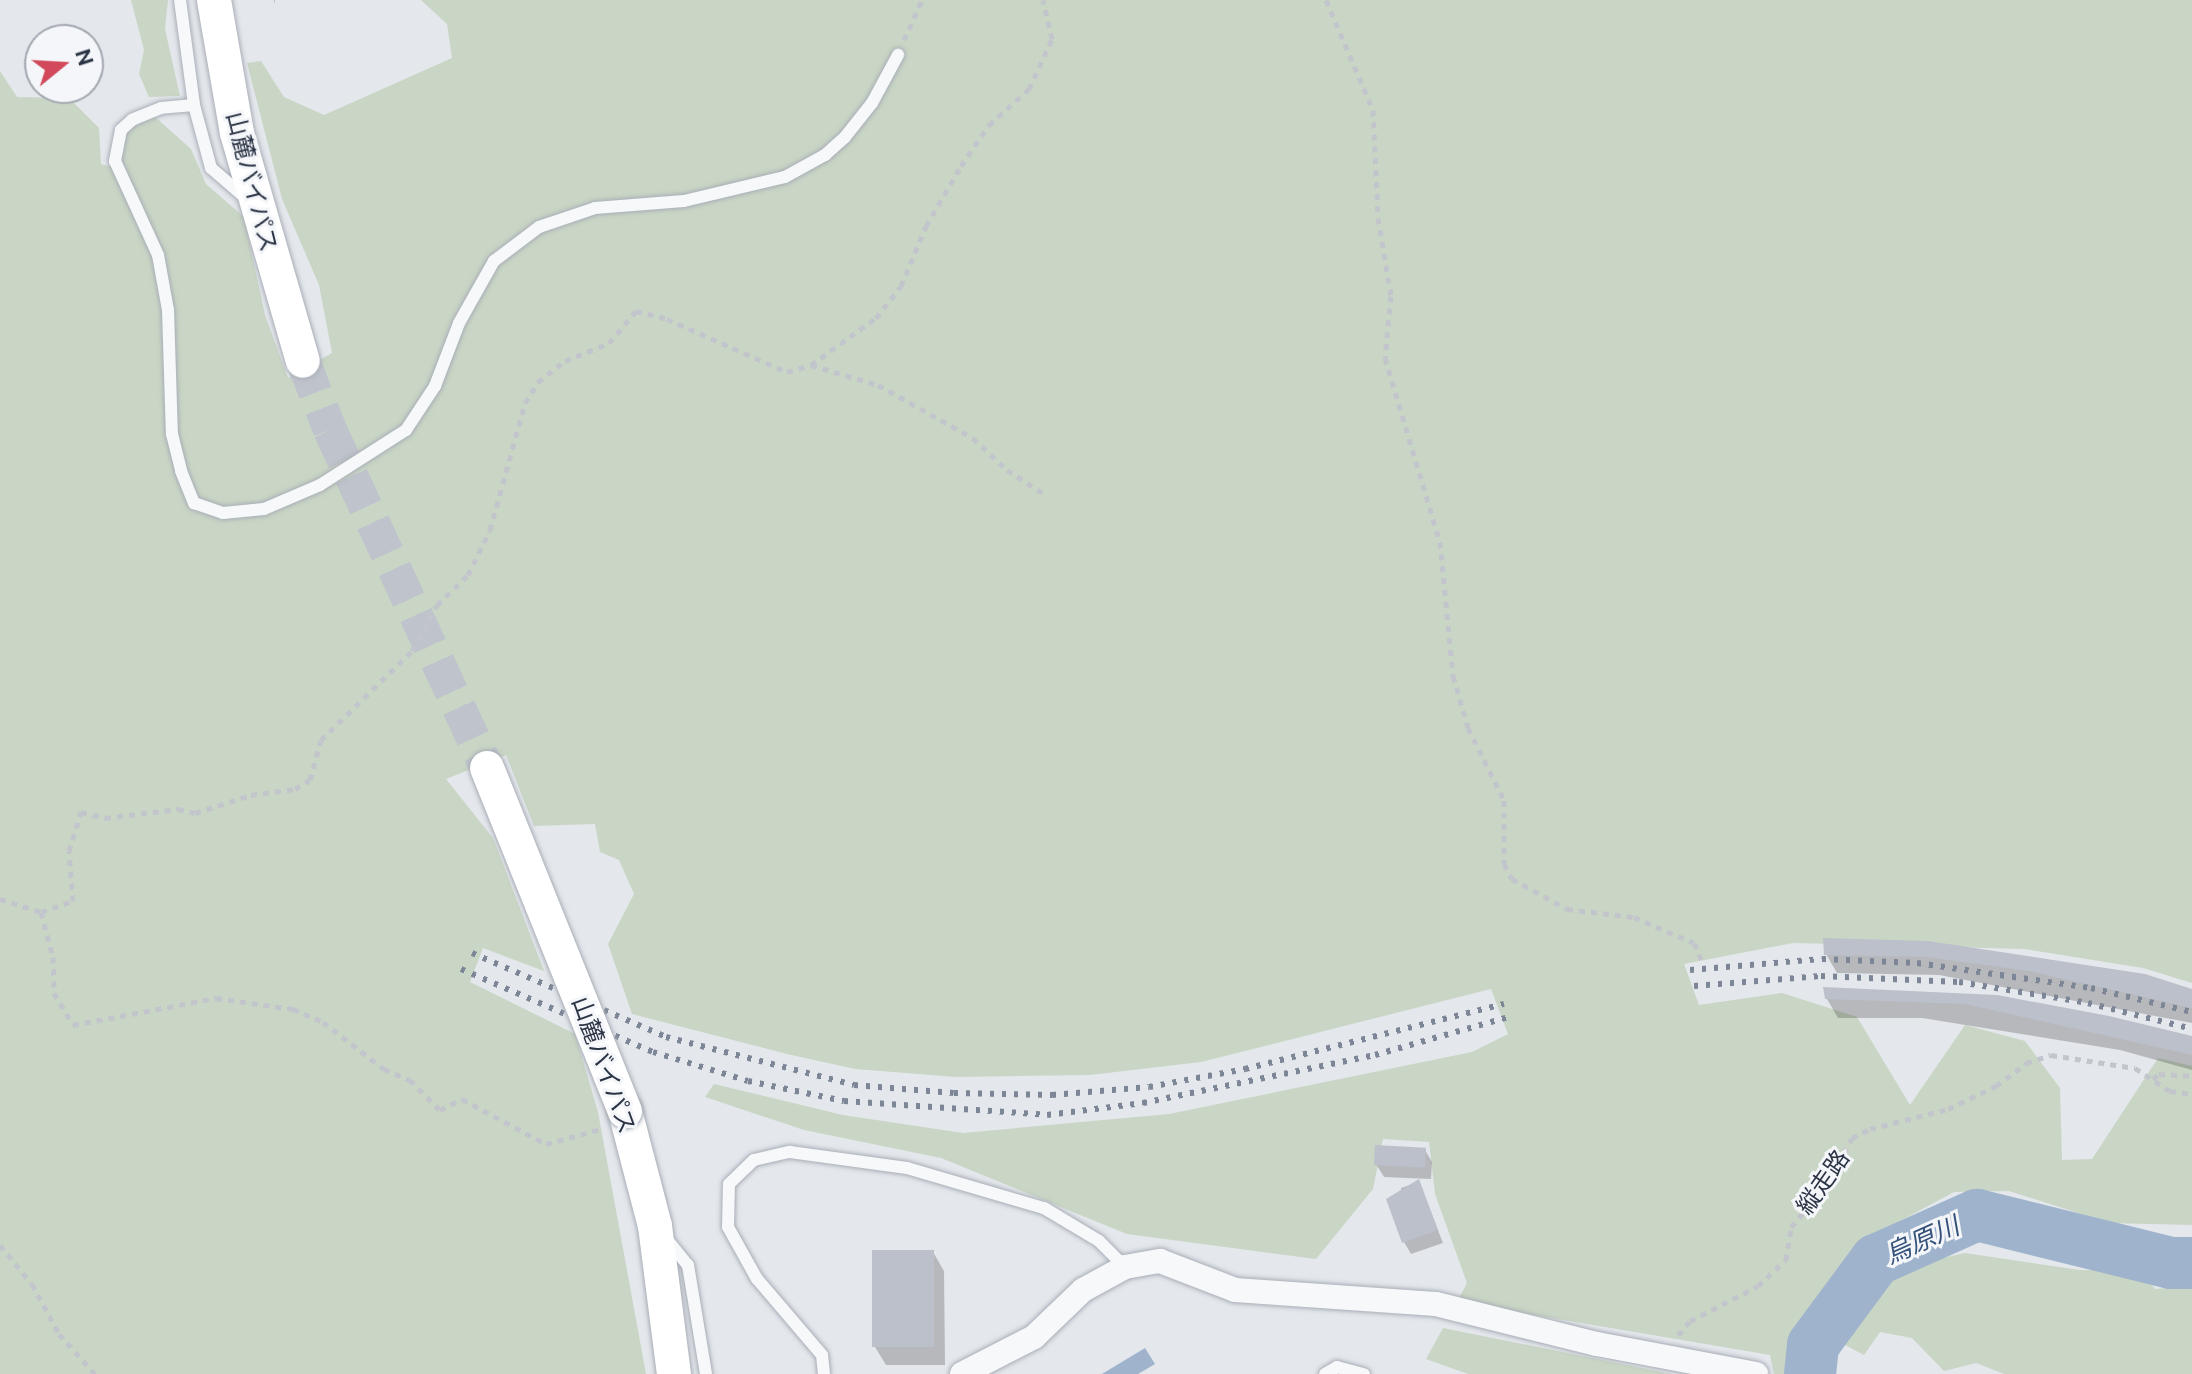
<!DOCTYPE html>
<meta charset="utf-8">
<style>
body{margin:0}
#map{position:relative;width:2192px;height:1374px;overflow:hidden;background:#e4e7ec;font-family:Ubuntu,"Noto Sans JP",sans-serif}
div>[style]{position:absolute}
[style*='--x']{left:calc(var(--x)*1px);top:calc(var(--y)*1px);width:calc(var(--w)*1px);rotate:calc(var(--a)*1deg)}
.green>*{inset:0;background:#c9d6c5}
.water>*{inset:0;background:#9fb4cc}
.shadow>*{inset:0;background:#0003}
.river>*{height:52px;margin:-26px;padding:0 26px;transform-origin:26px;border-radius:26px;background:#9fb4cc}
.building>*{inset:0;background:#bbc0ca;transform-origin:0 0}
.secondary-tunnel>*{height:34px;margin-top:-17px;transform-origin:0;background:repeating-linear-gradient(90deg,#bfc3cb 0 34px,transparent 0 51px)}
.path>*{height:5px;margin-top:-2.5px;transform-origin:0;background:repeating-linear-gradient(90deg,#c2c5cb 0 6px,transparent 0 12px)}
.roads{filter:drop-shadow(0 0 2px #a9aeb7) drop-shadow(0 0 2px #a9aeb7)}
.lane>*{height:12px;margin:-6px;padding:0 6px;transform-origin:6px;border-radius:6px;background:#f7f8fa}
.street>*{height:24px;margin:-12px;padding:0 12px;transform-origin:12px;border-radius:12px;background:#f7f8fa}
.secondary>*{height:34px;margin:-17px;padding:0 17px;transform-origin:17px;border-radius:17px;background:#fff}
.rail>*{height:6px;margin-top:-3px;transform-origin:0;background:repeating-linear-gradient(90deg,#7d8696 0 4px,transparent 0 12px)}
.bridges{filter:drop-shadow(0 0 2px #a9aeb7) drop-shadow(0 0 2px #a9aeb7)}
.secondary-bridge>*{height:34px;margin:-17px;padding:0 17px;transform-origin:17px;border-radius:17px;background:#fff}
span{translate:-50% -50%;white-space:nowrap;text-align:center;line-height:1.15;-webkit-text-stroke:6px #f4f6f9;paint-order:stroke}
.street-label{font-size:24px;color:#2b3445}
.water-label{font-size:26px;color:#34527a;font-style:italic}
.north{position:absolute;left:24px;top:24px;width:80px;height:80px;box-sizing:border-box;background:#f4f6f9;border:2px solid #a4a8b1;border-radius:50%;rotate:72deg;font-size:22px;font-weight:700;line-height:32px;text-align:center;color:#2b3445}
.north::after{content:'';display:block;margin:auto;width:28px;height:36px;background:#d1495b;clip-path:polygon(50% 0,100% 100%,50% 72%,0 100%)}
</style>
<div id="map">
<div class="green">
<div style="clip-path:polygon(131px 0,168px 0,165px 29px,180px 96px,149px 97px,139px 74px,144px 50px)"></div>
<div style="clip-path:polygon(421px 0,2192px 0,2192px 983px,2143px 968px,2025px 949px,1793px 943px,1684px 964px,1699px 1005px,1782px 993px,1857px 1017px,1910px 1105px,1965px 1025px,2025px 1041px,2060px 1088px,2062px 1160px,2092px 1159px,2158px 1058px,2192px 1066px,2192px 1225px,2110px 1223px,2009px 1191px,1954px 1192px,1889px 1227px,1835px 1277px,1801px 1347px,1801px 1374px,1774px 1374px,1770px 1355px,1457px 1302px,1467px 1283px,1435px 1194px,1429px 1142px,1383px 1139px,1373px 1189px,1316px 1259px,1127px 1234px,941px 1158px,804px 1130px,705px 1097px,714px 1084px,843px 1115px,963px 1133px,1169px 1114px,1472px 1052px,1508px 1034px,1491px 989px,1201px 1062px,1090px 1075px,956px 1077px,855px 1069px,787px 1054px,632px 1014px,608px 944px,634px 894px,619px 860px,600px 852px,595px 824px,534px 826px,506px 755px,446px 779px,493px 838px,544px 971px,483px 948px,470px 982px,575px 1034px,598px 1112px,646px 1374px,0 1374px,0 71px,17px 97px,69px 98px,99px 128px,101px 164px,118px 169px,120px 134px,154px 116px,191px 149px,206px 184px,244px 217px,265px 315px,288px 378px,332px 353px,319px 285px,282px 199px,247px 63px,261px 61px,284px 97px,324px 115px,452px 58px,447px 24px)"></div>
<div style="clip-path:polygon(1965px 1253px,2080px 1270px,2139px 1270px,2155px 1289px,2192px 1286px,2192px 1374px,2004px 1374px,1976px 1363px,1944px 1371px,1912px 1338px,1880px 1332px,1864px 1355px,1845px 1345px,1835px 1330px,1893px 1269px)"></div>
<div style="clip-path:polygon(1443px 1328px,1672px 1374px,1468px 1374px,1426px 1359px)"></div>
</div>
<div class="water">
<div style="clip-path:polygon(1145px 1348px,1155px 1364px,1138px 1374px,1102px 1374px)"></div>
</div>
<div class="shadow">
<div style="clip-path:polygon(1928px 943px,2144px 976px,2192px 991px,2192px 1023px,1939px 975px,1837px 973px,1826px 954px)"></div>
<div style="clip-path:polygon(1997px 997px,2192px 1038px,2192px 1070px,2120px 1050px,1922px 1018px,1838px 1018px,1827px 999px)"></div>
<div style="clip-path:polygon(1425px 1150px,1432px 1162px,1431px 1179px,1384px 1177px,1376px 1164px)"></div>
<div style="clip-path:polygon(1419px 1182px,1443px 1243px,1411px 1254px,1404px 1242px,1401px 1188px)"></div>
<div style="clip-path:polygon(933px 1252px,944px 1271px,945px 1365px,886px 1365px,875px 1347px)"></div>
</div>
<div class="river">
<div style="--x:1810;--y:1374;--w:29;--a:-84"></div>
<div style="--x:1813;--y:1345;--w:106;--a:-53.5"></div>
<div style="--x:1876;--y:1260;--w:111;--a:-24"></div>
<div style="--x:1977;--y:1215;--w:200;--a:13.9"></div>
<div style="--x:2171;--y:1263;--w:21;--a:0"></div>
</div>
<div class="building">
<div style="clip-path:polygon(1823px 938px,1928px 941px,2145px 974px,2192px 989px,2192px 1008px,2029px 971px,1927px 957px,1824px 955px)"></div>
<div style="clip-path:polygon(1823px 987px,1997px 995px,2109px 1016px,2192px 1036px,2192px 1055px,1965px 1004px,1825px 999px)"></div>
<div style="left:1375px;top:1145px;width:51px;height:20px;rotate:3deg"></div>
<div style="clip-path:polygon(1419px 1179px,1438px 1230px,1402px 1243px,1386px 1199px)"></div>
<div style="left:872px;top:1250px;width:62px;height:97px"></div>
</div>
<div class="secondary-tunnel">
<div style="--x:303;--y:361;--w:74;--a:68.6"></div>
<div style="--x:330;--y:430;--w:373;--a:65.1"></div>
</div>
<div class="path">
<div style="--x:274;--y:0;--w:1;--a:0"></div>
<div style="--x:1326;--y:0;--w:120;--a:66.9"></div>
<div style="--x:1373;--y:110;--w:108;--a:87.3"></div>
<div style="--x:1378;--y:218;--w:79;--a:80.5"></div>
<div style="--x:1391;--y:296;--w:62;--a:95.5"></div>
<div style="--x:1385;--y:358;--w:192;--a:73.4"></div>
<div style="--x:1440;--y:542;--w:135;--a:84.5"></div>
<div style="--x:1453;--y:676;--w:54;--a:73.9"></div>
<div style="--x:1468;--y:728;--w:80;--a:63.4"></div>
<div style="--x:1504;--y:800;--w:64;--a:90"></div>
<div style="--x:1504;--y:864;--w:17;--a:62"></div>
<div style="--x:1512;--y:879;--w:63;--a:28.6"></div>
<div style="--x:1567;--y:909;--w:67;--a:6.8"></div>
<div style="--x:1634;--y:917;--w:65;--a:23.4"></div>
<div style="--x:1694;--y:943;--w:22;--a:66"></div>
<div style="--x:904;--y:40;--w:44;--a:-65.8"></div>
<div style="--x:811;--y:365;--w:80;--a:-35.9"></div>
<div style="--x:876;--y:318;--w:41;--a:-52"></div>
<div style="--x:901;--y:286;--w:65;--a:-67.4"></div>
<div style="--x:926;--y:226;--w:69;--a:-59.7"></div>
<div style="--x:961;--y:166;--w:50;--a:-55.7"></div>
<div style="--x:989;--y:125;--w:54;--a:-42"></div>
<div style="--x:1029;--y:89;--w:55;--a:-65.3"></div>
<div style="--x:1052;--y:39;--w:40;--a:-103"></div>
<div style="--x:0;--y:899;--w:43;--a:17.6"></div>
<div style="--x:41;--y:912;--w:34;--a:-19"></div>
<div style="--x:73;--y:901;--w:50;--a:-94.6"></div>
<div style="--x:69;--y:851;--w:41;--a:-72.9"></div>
<div style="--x:81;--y:812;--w:25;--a:14"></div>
<div style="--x:105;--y:818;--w:74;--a:-7"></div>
<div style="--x:178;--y:809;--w:17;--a:13"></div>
<div style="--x:195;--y:813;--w:59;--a:-17.8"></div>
<div style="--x:251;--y:795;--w:44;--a:-7.8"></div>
<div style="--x:295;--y:789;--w:17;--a:-31"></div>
<div style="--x:310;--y:780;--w:41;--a:-74.6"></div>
<div style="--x:321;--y:740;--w:127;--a:-44.4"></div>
<div style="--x:412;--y:651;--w:52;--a:-61.5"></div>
<div style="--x:437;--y:605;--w:43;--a:-44.1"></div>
<div style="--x:468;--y:575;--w:50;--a:-63.9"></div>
<div style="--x:490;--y:530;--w:132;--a:-74.6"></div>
<div style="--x:525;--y:403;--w:25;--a:-58"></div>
<div style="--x:538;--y:382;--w:34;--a:-38"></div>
<div style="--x:565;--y:361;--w:48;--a:-22.2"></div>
<div style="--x:609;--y:343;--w:42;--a:-49.8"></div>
<div style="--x:636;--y:311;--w:32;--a:14"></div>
<div style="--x:667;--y:319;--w:131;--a:23.8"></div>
<div style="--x:787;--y:372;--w:25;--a:-16"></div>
<div style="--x:811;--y:365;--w:70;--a:16.6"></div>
<div style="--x:878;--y:385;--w:109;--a:29.2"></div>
<div style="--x:973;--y:438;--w:47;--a:43.3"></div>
<div style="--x:1007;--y:470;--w:44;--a:33"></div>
<div style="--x:41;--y:912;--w:47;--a:75.1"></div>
<div style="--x:53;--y:957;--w:36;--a:88"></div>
<div style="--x:54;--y:993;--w:37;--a:59"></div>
<div style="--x:73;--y:1025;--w:146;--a:-10.7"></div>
<div style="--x:216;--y:998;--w:78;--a:8.1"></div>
<div style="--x:293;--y:1009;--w:33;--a:23"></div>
<div style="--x:323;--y:1022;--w:77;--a:37.6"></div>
<div style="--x:384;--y:1069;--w:28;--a:23"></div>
<div style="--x:410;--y:1080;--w:42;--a:45"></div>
<div style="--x:440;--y:1110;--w:25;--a:-27"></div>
<div style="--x:462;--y:1099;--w:95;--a:28.2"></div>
<div style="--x:546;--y:1144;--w:57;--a:-15.3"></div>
<div style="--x:2153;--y:1079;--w:8;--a:-40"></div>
<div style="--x:2159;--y:1074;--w:33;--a:3"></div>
<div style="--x:0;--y:1245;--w:50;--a:50.6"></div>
<div style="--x:32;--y:1284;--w:57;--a:61.6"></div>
<div style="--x:59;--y:1334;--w:54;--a:48"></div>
<div style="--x:1678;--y:1335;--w:18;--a:-49"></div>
<div style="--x:1690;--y:1321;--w:76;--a:-27.2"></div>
<div style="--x:1758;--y:1286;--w:38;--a:-43"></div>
<div style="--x:1786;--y:1260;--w:33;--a:-81"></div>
<div style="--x:1791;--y:1227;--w:55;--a:-49.4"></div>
<div style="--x:1827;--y:1185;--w:53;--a:-62"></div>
<div style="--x:1852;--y:1138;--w:20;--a:-27"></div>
<div style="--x:1870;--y:1129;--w:81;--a:-14.4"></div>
<div style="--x:1948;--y:1109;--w:53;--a:-25.6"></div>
<div style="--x:1996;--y:1086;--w:38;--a:-37"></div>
<div style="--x:2026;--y:1063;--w:26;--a:-18"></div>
<div style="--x:2051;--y:1055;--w:85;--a:8.8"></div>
<div style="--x:2135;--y:1068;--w:42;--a:33.3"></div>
<div style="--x:2170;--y:1091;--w:22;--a:8"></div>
</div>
<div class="roads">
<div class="lane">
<div style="--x:180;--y:0;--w:106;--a:82.4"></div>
<div style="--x:194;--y:105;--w:65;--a:74.9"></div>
<div style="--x:211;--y:168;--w:49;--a:40.9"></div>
<div style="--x:194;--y:105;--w:33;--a:175"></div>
<div style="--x:161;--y:108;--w:31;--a:158"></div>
<div style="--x:132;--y:120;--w:15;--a:138"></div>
<div style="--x:121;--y:130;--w:32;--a:101"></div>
<div style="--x:115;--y:161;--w:103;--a:65.4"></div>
<div style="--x:158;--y:255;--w:56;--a:79.7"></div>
<div style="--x:168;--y:310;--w:124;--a:88.2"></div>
<div style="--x:172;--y:434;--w:38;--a:76"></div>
<div style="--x:181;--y:471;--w:35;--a:68"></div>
<div style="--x:194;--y:503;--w:31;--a:19"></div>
<div style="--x:223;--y:513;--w:41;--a:-5.6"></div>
<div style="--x:264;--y:509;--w:61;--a:-23.2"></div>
<div style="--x:320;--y:485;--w:102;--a:-32.6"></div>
<div style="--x:406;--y:430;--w:53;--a:-56.6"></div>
<div style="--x:435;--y:386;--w:67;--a:-69.1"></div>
<div style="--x:459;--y:323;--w:71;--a:-60.6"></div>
<div style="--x:494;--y:261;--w:56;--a:-37.1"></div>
<div style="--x:539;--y:227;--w:59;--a:-18.7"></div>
<div style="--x:595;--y:208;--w:89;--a:-4.5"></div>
<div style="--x:684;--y:201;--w:104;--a:-13.4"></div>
<div style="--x:785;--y:177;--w:46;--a:-28.8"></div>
<div style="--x:825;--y:155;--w:27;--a:-42"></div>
<div style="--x:845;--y:137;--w:43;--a:-51.5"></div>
<div style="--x:872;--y:103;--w:55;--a:-61.6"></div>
<div style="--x:665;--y:1237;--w:36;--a:51"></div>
<div style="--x:688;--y:1265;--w:110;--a:80.6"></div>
<div style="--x:824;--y:1374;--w:19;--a:-96"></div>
<div style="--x:822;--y:1355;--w:100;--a:-130.5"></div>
<div style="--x:757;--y:1279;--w:60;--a:-119.1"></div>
<div style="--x:728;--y:1227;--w:43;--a:-88.7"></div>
<div style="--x:729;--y:1184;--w:35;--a:-44"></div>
<div style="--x:754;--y:1160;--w:37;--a:-13"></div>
<div style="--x:790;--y:1152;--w:118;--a:7.8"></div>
<div style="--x:907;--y:1168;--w:143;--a:16.3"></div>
<div style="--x:1044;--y:1208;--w:64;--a:31"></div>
<div style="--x:1099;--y:1241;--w:37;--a:45"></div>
<div style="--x:1325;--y:1374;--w:14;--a:-30"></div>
<div style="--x:1337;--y:1367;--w:28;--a:15"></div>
</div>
<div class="street">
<div style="--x:962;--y:1374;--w:81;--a:-27.2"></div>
<div style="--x:1034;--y:1337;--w:68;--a:-43.8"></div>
<div style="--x:1083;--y:1290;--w:48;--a:-28.7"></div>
<div style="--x:1125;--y:1267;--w:36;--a:-10"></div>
<div style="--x:1160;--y:1261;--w:80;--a:21.1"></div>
<div style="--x:1235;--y:1290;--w:201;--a:4"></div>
<div style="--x:1436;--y:1304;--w:166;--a:14"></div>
<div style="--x:1597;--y:1344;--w:162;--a:10.7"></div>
</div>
<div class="secondary">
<div style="--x:214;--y:0;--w:135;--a:80.2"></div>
<div style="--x:237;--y:133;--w:237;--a:73.9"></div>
<div style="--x:625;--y:1111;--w:119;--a:75.4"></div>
<div style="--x:655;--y:1226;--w:149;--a:82.7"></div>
</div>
</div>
<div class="rail">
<div style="--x:472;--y:953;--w:211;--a:23.4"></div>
<div style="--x:666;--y:1037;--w:194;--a:14.3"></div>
<div style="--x:854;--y:1085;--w:100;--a:4.6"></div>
<div style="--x:954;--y:1093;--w:98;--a:1.2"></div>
<div style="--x:1052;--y:1095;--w:97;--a:-4.7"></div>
<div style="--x:1149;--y:1087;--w:98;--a:-10.6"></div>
<div style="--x:1245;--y:1069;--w:267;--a:-14.1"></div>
<div style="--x:461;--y:969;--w:209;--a:23.4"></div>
<div style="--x:653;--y:1052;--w:99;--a:17"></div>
<div style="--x:748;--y:1081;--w:98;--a:11.8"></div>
<div style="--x:844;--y:1101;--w:203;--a:3.9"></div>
<div style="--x:1047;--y:1115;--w:97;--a:-7.1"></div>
<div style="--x:1143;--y:1103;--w:237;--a:-11.7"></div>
<div style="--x:1375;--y:1055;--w:142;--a:-15.9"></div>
<div style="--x:1690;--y:970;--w:132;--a:-4.8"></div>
<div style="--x:1822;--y:959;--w:95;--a:2.4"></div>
<div style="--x:1917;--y:963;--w:176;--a:8.2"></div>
<div style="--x:2091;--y:988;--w:104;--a:13.4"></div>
<div style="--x:1694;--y:986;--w:127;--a:-4.5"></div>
<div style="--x:1821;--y:976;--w:138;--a:2.5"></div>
<div style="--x:1959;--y:982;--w:131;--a:9.2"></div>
<div style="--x:2088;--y:1003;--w:107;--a:14"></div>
</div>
<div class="bridges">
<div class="secondary-bridge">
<div style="--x:487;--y:768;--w:370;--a:68.1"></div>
</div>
</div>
<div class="street-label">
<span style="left:252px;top:182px;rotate:76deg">山麓バイパス</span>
<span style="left:604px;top:1065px;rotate:70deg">山麓バイパス</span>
<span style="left:1823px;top:1182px;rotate:-55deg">縦走路</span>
</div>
<div class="water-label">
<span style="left:1922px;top:1240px;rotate:-24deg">烏原川</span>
</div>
<div class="north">N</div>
</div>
